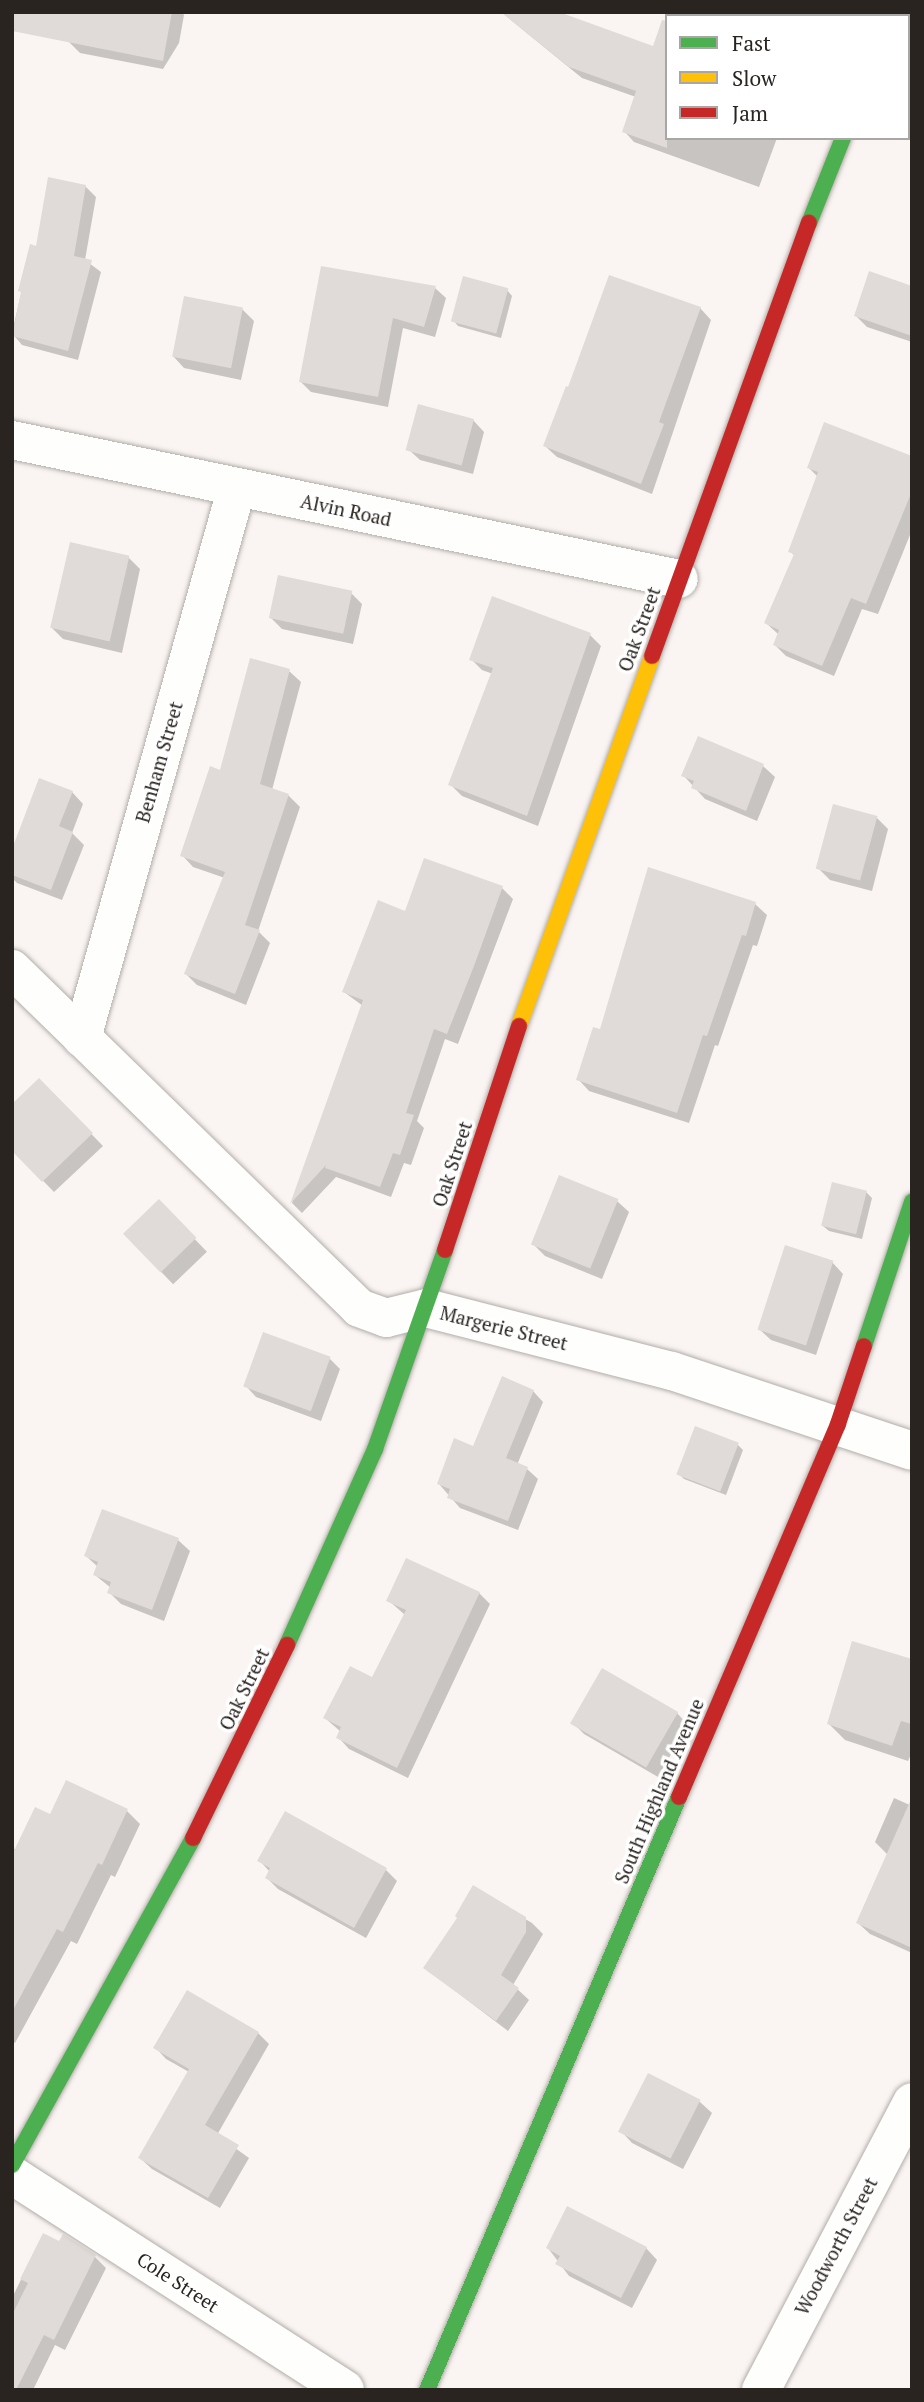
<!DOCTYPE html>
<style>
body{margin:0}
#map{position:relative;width:924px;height:2402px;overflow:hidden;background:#faf5f2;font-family:"PT Serif",serif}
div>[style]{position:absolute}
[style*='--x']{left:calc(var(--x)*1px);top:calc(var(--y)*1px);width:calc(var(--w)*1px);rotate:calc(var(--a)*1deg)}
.shadow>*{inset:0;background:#0003;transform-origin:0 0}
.building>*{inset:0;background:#e0dbd8;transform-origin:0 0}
.roads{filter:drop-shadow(0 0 2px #b2adaa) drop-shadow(0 0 2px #b2adaa)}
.street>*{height:38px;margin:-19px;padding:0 19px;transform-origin:19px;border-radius:19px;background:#fefefd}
.fast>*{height:16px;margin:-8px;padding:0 8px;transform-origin:8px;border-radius:8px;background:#4caf50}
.slow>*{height:16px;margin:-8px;padding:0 8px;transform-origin:8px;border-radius:8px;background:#ffc107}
.jam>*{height:16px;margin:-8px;padding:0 8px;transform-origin:8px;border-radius:8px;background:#c62828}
span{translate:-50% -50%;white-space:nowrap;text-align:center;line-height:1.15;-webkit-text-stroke:7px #fff;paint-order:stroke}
.street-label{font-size:19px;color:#292420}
.frame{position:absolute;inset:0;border:14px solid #292420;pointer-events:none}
.legend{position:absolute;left:665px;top:14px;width:245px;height:126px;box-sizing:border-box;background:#fff;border:2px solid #a9a7a6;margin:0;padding:9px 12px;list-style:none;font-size:21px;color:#292420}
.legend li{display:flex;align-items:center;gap:14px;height:35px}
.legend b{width:35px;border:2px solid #a9a7a6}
</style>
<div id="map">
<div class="shadow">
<div style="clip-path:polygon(74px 12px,182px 12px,184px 15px,179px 43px,163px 69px,80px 53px,68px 41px)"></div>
<div style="clip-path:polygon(501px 12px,563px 12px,561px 15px,667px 53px,667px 138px,777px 138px,759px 187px,634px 142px,624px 131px,636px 97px,582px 78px)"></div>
<div style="left:685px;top:12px;width:83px;height:4px"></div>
<div style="clip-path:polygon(85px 186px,96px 197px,85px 260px,101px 272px,78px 360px,22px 345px,12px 333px,32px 246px,37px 248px)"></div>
<div style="clip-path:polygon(435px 288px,446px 298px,435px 337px,403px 328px,388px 407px,311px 392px,301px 382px)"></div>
<div style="clip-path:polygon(912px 288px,912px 342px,867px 327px,856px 316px)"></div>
<div style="clip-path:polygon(507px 290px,512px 296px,501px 338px,458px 326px,453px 320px)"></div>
<div style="clip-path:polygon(700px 308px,711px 320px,652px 494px,557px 457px,545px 446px)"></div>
<div style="clip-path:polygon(242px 309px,254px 321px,241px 380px,184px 368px,173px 356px)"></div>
<div style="clip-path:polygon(473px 420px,484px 432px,473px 474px,420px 460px,408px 449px)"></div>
<div style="clip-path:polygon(912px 458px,912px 530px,878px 614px,862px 609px,834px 676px,786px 656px,775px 645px,778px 634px,766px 623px,795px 556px,790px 551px,818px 477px,809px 468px)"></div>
<div style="clip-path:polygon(128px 557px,140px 569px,122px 653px,63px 639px,52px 628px)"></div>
<div style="clip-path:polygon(351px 593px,362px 604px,353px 644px,282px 629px,271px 618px)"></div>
<div style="clip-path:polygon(590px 635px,601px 646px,538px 826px,462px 796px,451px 785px,493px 674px,482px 670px,471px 659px)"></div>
<div style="clip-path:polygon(289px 671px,301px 682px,272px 790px,289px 796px,300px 807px,258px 931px,270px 943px,246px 1005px,197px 985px,186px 974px,225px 878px,193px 867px,182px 855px,221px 772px)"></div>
<div style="clip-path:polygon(699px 738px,763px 766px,775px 777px,757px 821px,705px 799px,683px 775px)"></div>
<div style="clip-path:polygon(72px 792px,83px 804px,72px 833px,84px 845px,62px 900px,17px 883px,12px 878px,12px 854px)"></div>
<div style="clip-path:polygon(876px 817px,888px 829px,872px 891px,830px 880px,818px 868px)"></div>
<div style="clip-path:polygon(649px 869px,755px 904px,767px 915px,757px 946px,753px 945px,718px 1046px,715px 1045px,689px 1123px,589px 1091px,578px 1079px,601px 1032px)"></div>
<div style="clip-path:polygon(502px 888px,513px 899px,458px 1044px,445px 1039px,417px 1121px,424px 1128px,411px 1165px,404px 1163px,391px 1197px,336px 1177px,302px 1213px,292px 1203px,363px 1006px,344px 992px,406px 913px)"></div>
<div style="clip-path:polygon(39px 1080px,103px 1146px,54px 1192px,12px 1149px)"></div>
<div style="clip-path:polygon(866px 1192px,872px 1198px,862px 1239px,829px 1231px,823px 1226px)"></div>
<div style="clip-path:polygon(617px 1201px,629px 1212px,602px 1279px,545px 1256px,534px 1245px)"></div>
<div style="left:159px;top:1202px;width:69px;height:47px;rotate:46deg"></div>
<div style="clip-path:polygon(832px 1262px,843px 1274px,816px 1355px,771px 1340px,759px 1329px)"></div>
<div style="clip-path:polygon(329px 1358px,340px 1369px,321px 1421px,256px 1397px,245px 1385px)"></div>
<div style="clip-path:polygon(533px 1391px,543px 1402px,517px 1465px,527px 1469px,538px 1479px,518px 1530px,460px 1508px,439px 1484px)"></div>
<div style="clip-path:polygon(738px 1445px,743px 1450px,726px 1495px,684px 1479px,678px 1473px)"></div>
<div style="clip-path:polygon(178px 1540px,190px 1551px,164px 1621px,121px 1604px,109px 1592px,111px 1588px,95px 1575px,98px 1567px,86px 1556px)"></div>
<div style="clip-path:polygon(479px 1593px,490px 1604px,408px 1778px,349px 1749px,338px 1737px,341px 1732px,325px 1718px,373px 1679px,405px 1615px,388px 1600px)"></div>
<div style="clip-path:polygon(912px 1660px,912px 1752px,908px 1761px,845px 1740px,829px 1724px)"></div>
<div style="clip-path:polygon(677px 1713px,688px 1725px,658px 1777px,584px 1734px,573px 1723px)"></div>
<div style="clip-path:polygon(894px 1798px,912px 1806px,912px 1953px,870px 1934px,858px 1923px,888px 1855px,875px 1842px)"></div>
<div style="clip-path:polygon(127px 1811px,140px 1824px,115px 1877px,111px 1875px,77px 1944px,71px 1941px,15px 2043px,12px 2041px,12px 1848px,17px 1850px,51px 1817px)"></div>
<div style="clip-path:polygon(259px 1860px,386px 1870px,397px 1881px,366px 1938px,278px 1889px,267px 1878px,270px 1872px)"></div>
<div style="clip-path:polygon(473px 1888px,532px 1923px,543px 1934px,513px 1985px,529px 2000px,508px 2031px,425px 1968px,459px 1918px)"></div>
<div style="clip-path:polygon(258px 2033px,269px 2044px,217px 2135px,249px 2158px,220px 2208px,152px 2169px,140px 2158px,189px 2072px,166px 2059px,155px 2047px)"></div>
<div style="clip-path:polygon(649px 2075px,700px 2102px,712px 2113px,683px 2169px,632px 2143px,621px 2131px)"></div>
<div style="clip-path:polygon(43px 2235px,95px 2257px,106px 2268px,65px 2350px,55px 2345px,33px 2390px,12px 2390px,12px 2298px)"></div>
<div style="clip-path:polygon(548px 2248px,646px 2248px,657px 2260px,632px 2308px,569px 2276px)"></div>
</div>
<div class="building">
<div style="clip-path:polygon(12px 12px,172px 12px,163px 61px,12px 31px)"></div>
<div style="clip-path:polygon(501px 12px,559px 12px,653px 46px,662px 20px,667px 21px,667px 148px,622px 132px,636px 91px,569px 67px)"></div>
<div style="clip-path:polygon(48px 177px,86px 185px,74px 256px,92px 260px,68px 351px,12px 336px,21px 292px,18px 291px,30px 244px,36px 246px)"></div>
<div style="clip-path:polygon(321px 266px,436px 286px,424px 327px,393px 318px,378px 397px,299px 382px)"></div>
<div style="clip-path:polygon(869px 271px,912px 286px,912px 336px,854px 316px)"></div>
<div style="clip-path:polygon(609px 275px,701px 307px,659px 422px,664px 424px,641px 484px,543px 446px,566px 386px,568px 387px)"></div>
<div style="left:463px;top:276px;width:47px;height:47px;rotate:15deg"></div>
<div style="left:184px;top:296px;width:60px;height:62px;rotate:11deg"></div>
<div style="left:418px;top:404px;width:58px;height:48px;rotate:15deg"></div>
<div style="clip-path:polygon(824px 422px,912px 456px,912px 491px,866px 604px,851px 598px,822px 666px,773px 645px,779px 630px,764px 623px,794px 554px,788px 552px,818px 472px,807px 468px)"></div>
<div style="left:70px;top:542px;width:61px;height:88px;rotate:13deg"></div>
<div style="left:278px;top:575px;width:76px;height:44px;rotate:12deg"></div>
<div style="clip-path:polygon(492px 596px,591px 633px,527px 816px,448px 785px,493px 668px,469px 660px)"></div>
<div style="clip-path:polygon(250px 658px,290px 669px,260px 784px,289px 794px,245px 925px,260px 930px,235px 994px,184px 974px,225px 872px,180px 856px,210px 766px,220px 770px)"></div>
<div style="clip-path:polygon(698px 736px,764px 764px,746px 811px,691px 788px,694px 781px,681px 776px)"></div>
<div style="clip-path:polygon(39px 778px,73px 791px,59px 826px,73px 832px,51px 890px,12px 875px,12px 849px)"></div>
<div style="left:833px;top:804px;width:46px;height:67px;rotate:15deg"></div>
<div style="clip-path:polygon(424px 858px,503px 886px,474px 966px,447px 1034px,434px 1029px,406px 1113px,414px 1115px,400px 1155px,393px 1153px,380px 1187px,325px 1168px,326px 1165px,290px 1204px,363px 1000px,342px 992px,378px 900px,405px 911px)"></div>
<div style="clip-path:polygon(648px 867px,756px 902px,746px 936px,742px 935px,707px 1036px,703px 1035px,677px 1113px,576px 1080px,593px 1027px,600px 1029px)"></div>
<div style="clip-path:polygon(39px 1078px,93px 1133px,42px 1182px,12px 1151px,12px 1104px)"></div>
<div style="left:559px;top:1175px;width:64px;height:75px;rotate:22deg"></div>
<div style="left:832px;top:1182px;width:36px;height:45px;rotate:14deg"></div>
<div style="left:159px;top:1199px;width:54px;height:50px;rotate:46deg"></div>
<div style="left:785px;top:1245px;width:51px;height:89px;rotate:18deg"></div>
<div style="left:263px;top:1332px;width:72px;height:58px;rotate:20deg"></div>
<div style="clip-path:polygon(502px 1376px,534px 1390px,506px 1458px,528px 1467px,508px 1521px,447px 1498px,450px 1489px,437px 1484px,454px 1438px,473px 1446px)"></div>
<div style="left:695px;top:1426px;width:47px;height:52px;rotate:21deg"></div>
<div style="clip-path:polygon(102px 1509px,179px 1538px,152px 1610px,107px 1593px,111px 1582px,93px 1575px,98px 1562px,84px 1556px)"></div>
<div style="clip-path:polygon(406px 1558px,480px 1592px,397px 1768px,336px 1738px,341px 1727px,323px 1718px,350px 1666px,372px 1677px,406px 1610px,386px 1601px)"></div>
<div style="clip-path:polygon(852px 1641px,912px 1659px,912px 1724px,901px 1721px,892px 1746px,827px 1724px)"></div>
<div style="left:602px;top:1668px;width:88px;height:64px;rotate:30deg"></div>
<div style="clip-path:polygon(66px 1780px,128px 1809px,102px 1865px,98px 1863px,63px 1932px,57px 1929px,12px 2012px,12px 1855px,35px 1807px,50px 1814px)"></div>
<div style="clip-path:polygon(912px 1797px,912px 1948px,856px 1923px)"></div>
<div style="clip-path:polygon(285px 1811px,387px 1868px,354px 1928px,265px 1878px,270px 1868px,257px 1861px)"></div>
<div style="clip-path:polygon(473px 1885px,526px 1917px,526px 1932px,501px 1975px,519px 1988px,496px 2021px,423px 1968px,457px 1918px,455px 1916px)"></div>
<div style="clip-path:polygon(187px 1990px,259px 2032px,205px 2125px,239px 2145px,208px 2198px,138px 2158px,189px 2069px,153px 2048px)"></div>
<div style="left:648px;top:2073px;width:59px;height:66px;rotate:27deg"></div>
<div style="clip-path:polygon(567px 2206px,647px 2247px,621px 2298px,555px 2264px,560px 2256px,546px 2248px)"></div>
<div style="clip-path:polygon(43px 2233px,59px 2241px,63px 2234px,96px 2255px,54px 2340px,44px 2335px,16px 2390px,12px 2390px,12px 2315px,28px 2283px,20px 2279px)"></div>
</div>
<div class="roads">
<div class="street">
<div style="--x:12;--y:440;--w:681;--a:11.77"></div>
<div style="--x:12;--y:969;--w:485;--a:44.3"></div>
<div style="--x:359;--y:1308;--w:29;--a:20"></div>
<div style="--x:386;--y:1318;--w:41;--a:-14"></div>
<div style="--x:426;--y:1308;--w:254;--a:14.4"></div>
<div style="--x:672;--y:1371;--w:253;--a:18.4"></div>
<div style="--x:82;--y:1038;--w:572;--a:-74.29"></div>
<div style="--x:12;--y:2175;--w:396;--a:32.8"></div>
<div style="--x:761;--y:2390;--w:325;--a:-62.3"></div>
</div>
<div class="fast">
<div style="--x:891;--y:16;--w:4;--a:-76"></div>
<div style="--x:809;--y:223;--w:92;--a:-68.2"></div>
<div style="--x:864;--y:1346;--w:152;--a:-71.6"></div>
<div style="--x:287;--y:1645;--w:215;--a:-65.8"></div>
<div style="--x:375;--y:1449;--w:211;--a:-70.6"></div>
<div style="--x:12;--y:2165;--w:374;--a:-61"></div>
<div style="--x:427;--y:2390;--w:644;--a:-66.98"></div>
</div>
<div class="slow">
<div style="--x:519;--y:1026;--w:393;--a:-70.2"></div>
</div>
<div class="jam">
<div style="--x:652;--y:656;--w:461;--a:-70.1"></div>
<div style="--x:445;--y:1250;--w:236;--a:-71.7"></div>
<div style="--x:679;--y:1797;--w:405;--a:-66.9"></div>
<div style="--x:838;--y:1424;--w:82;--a:-71.6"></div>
<div style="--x:193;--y:1838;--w:215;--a:-64"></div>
</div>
</div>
<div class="street-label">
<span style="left:346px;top:510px;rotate:12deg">Alvin Road</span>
<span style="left:639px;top:629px;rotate:-70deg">Oak Street</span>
<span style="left:159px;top:762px;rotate:-74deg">Benham Street</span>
<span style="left:452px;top:1164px;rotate:-72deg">Oak Street</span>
<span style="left:504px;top:1328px;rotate:14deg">Margerie Street</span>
<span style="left:244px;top:1689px;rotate:-64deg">Oak Street</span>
<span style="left:659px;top:1791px;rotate:-67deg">South Highland Avenue</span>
<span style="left:836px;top:2246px;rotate:-62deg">Woodworth Street</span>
<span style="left:178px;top:2282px;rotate:33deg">Cole Street</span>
</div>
<div class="frame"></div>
<ul class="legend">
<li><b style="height:9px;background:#4caf50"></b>Fast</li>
<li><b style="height:9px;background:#ffc107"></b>Slow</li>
<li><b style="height:9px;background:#c62828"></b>Jam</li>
</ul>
</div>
